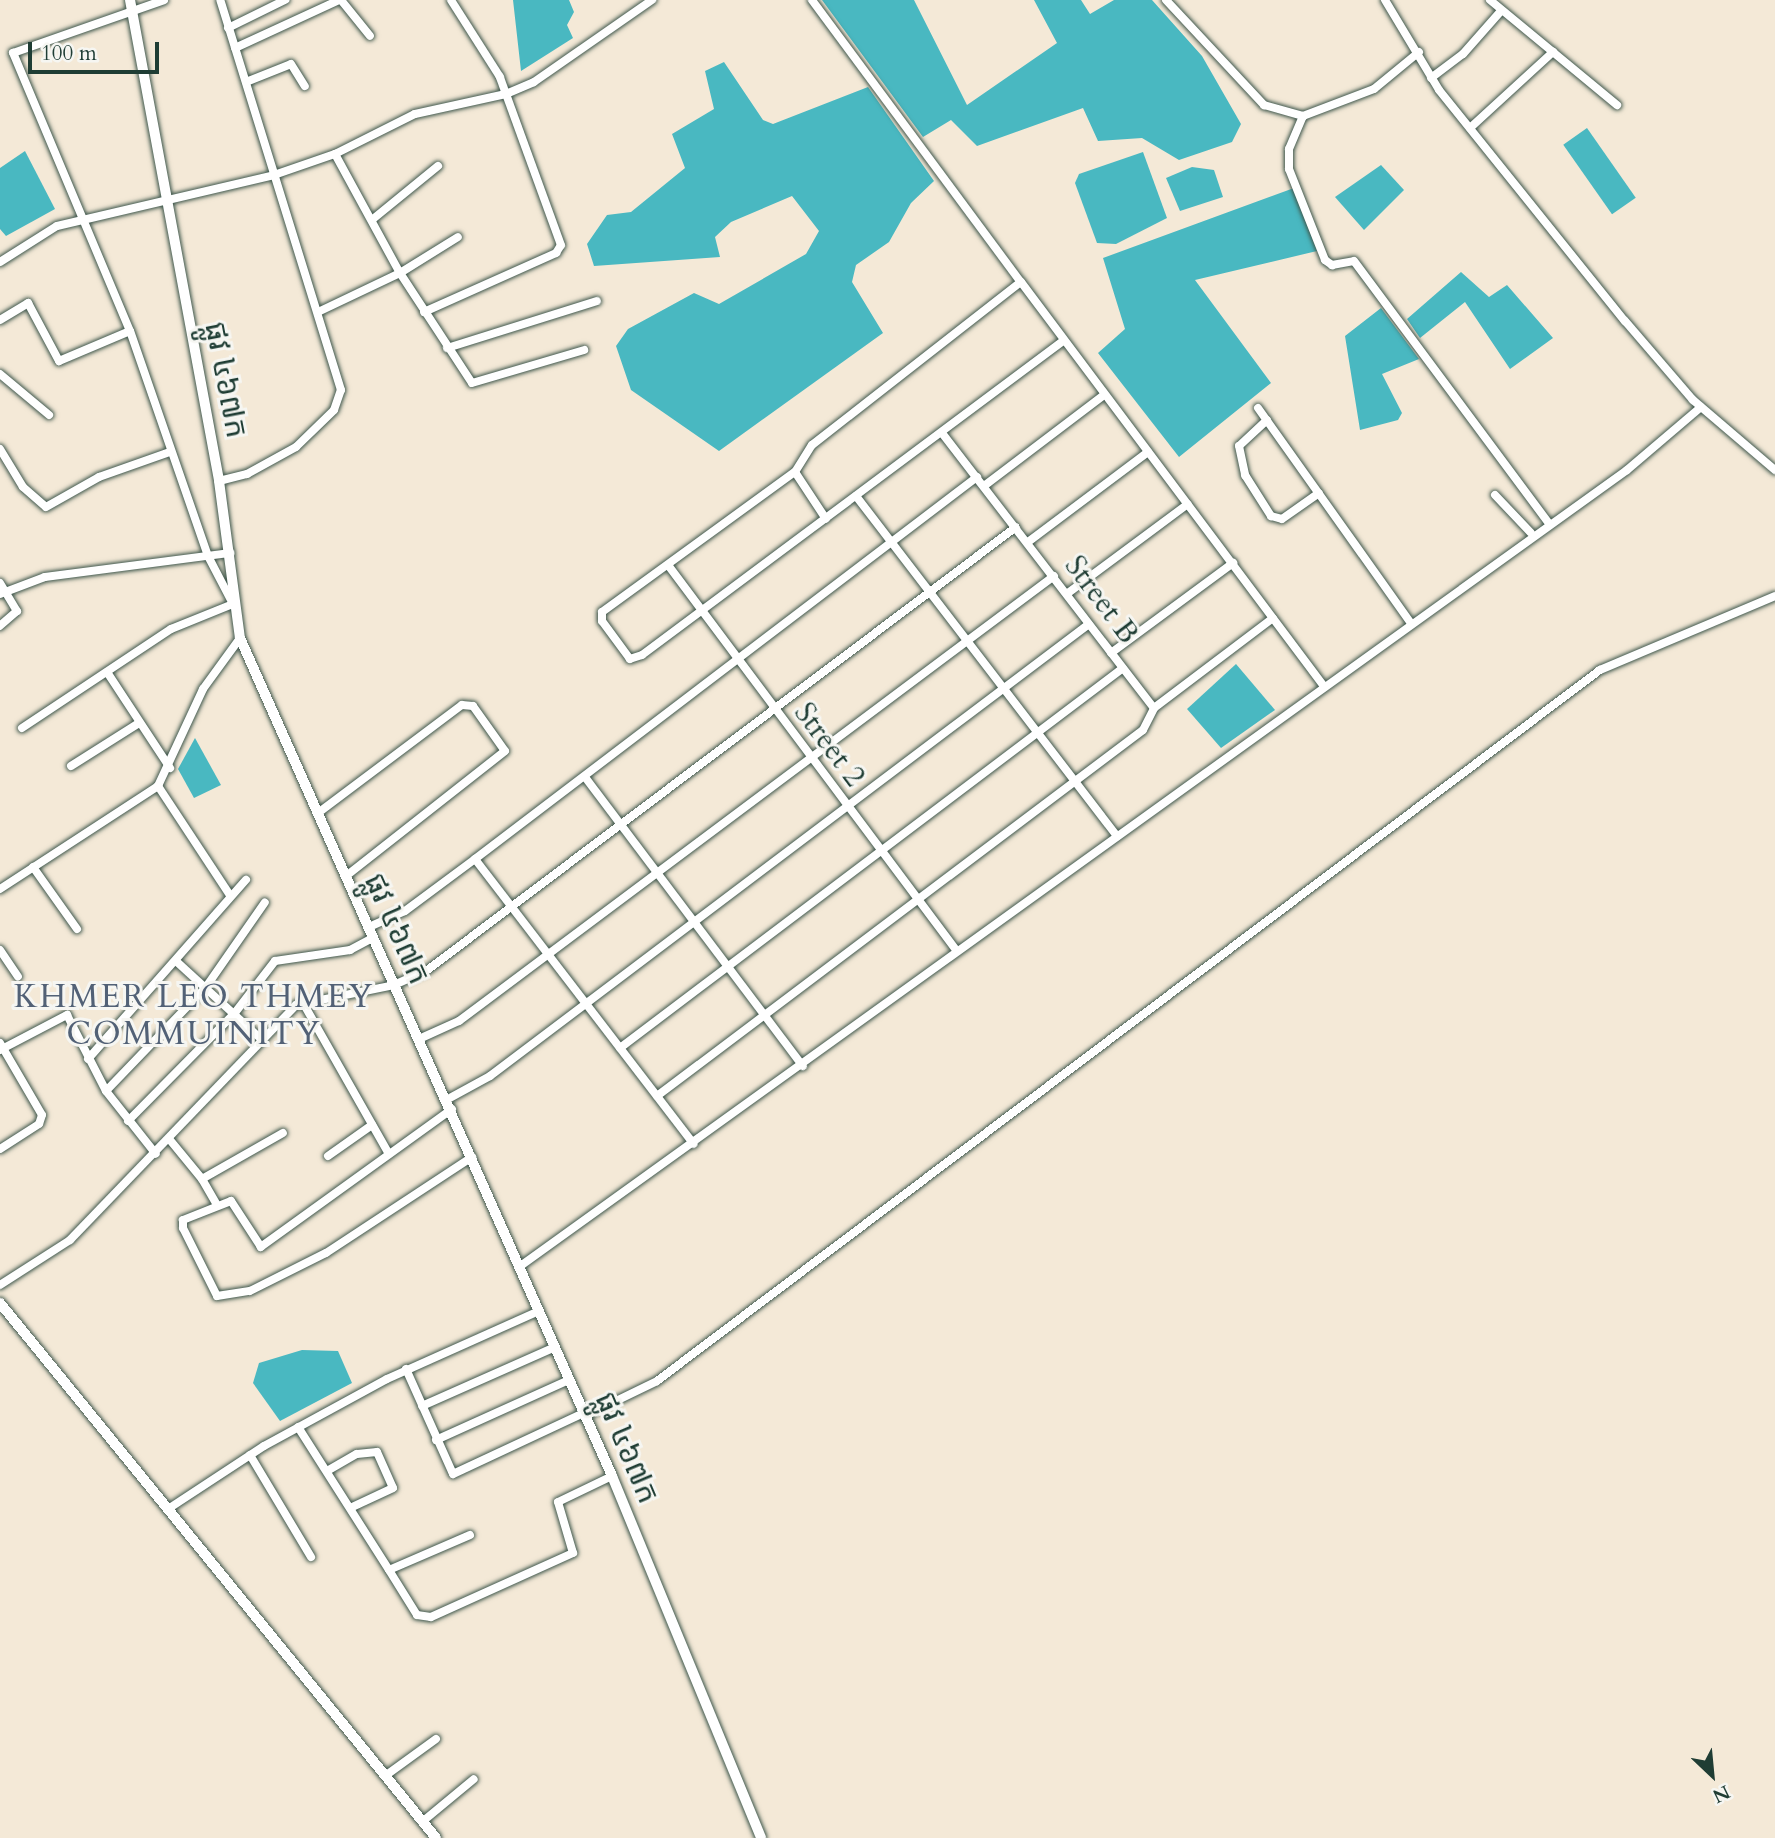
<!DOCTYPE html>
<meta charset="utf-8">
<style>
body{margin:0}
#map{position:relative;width:1775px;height:1838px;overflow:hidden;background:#f4e9d7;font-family:Cardo,"Noto Sans Khmer",serif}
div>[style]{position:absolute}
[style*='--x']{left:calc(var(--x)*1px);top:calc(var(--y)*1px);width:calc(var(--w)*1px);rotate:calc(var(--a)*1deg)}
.water>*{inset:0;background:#49b8c1;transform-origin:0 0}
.roads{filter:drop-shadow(0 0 2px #3f574c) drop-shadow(0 0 2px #3f574c)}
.minor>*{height:8px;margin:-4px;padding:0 4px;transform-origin:4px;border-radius:4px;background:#fff}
.tertiary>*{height:10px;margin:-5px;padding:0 5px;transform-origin:5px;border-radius:5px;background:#fff}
span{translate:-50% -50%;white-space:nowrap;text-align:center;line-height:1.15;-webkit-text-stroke:6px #f6f6f2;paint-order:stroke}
.street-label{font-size:30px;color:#1f3d34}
.neighbourhood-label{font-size:32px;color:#526176;letter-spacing:2px}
.north{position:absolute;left:1677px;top:1740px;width:70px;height:70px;-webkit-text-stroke:5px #f6f6f2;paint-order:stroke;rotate:154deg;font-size:19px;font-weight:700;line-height:28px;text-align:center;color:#1f3d34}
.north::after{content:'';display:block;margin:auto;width:24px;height:32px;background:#1f3d34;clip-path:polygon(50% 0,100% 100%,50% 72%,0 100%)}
.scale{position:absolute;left:28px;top:42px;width:131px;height:32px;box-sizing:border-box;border:4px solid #1f3d34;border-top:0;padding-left:9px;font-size:21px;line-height:24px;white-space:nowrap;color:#1f3d34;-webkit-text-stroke:5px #f6f6f2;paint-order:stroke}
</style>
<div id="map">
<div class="water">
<div style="clip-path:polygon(513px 0,569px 0,574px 12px,567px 25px,573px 38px,521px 71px)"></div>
<div style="clip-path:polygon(822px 0,914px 0,967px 105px,1057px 43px,1034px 0,1081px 0,1090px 14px,1114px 0,1152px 0,1202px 56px,1241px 124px,1232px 142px,1179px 160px,1142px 138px,1098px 141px,1083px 108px,977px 146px,951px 120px,923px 137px)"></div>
<div style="clip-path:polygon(724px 62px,763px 120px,773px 124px,868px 87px,934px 181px,911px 203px,889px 242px,856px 265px,852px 282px,883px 333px,719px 451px,631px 390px,616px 346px,628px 329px,694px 293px,719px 304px,806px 254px,819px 231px,792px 196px,731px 222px,715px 237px,720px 257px,594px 266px,587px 244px,607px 215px,631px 212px,685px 168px,672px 134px,714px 109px,705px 71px)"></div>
<div style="left:1587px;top:128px;width:85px;height:29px;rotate:55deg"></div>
<div style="clip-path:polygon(25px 151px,55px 209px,6px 236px,0 229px,0 168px)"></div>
<div style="clip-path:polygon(1143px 152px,1167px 218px,1116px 244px,1097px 243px,1075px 183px,1079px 174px)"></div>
<div style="clip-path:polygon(1381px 165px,1404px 190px,1364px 230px,1335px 197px)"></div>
<div style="clip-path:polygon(1192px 167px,1214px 170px,1223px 197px,1180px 211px,1166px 178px)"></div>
<div style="clip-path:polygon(1294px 188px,1317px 251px,1195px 280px,1271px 383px,1179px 457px,1098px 353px,1125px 329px,1103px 258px)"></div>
<div style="clip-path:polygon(1461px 272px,1489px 297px,1507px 285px,1553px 338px,1510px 369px,1465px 302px,1420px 338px,1407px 319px)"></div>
<div style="clip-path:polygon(1381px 308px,1419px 359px,1382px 374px,1402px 413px,1398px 420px,1360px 430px,1345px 336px)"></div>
<div style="clip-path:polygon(1236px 664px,1275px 710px,1221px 748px,1187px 709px)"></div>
<div style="clip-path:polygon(195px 738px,221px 785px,194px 798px,178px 769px)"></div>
<div style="clip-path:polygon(302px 1350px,338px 1351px,352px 1383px,280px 1421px,253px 1383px,259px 1363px)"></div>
</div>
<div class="roads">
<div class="minor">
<div style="--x:341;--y:0;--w:46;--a:51.1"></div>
<div style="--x:812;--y:0;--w:351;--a:53.5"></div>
<div style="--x:1166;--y:0;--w:144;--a:47"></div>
<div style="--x:1264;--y:105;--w:41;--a:15.8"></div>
<div style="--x:1385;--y:0;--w:105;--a:59"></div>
<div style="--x:1439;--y:90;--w:297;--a:51.2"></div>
<div style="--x:1625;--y:321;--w:104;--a:49.3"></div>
<div style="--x:1693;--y:400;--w:108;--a:40.5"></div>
<div style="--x:1490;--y:0;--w:165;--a:39.6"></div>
<div style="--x:228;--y:28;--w:64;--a:-26.2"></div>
<div style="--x:235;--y:48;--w:115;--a:-24.8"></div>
<div style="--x:1419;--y:52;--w:58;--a:140.6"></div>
<div style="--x:1374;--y:89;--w:76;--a:159.2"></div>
<div style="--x:1303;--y:116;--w:36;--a:113"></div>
<div style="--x:1289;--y:149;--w:20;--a:90"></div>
<div style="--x:1289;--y:169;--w:98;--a:68.4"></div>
<div style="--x:1325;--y:260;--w:9;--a:36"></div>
<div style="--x:1332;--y:265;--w:22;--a:-10"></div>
<div style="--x:1354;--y:261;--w:325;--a:53.4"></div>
<div style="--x:1431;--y:78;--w:40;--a:-37"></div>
<div style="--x:1463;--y:54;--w:56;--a:-48.6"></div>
<div style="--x:246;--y:82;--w:48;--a:-21.8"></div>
<div style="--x:291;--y:64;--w:26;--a:58"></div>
<div style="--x:1470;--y:128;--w:113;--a:-42.5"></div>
<div style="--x:335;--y:154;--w:136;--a:61.4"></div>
<div style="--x:400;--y:273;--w:68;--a:-31.8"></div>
<div style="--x:373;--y:219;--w:84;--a:-39.2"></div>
<div style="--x:0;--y:262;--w:67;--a:-32.3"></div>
<div style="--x:57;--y:226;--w:223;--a:-13.2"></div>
<div style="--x:274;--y:175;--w:65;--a:-19"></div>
<div style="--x:335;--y:154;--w:89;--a:-26.6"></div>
<div style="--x:415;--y:114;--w:93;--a:-12.4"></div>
<div style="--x:506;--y:94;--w:30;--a:-23"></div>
<div style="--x:534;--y:82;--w:144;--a:-34.8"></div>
<div style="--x:318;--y:312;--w:91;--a:-25.4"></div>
<div style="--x:400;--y:273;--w:131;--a:56.8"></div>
<div style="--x:472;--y:383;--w:117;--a:-16.4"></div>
<div style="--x:424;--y:312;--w:145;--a:-24.1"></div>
<div style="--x:556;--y:253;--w:9;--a:-58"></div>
<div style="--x:561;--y:245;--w:179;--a:-110"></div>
<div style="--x:500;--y:77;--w:91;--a:-122.5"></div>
<div style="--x:0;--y:320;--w:33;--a:-31"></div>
<div style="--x:28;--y:303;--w:66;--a:61.9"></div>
<div style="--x:59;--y:361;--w:77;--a:-22.9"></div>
<div style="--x:1063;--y:341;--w:525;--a:143.28"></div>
<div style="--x:642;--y:655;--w:13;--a:162"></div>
<div style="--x:630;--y:659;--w:47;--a:-126.4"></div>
<div style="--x:602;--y:621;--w:9;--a:-90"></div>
<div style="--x:602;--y:612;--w:238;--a:-36"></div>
<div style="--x:795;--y:472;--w:32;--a:-58"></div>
<div style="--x:812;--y:445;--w:265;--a:-38"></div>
<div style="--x:1021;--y:282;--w:504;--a:53.15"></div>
<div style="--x:447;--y:348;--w:157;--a:-17.4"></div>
<div style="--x:0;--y:374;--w:64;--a:39.9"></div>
<div style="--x:1258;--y:408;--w:264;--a:54.6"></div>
<div style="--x:1267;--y:420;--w:38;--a:137"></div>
<div style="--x:1239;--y:446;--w:30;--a:78"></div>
<div style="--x:1245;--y:475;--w:49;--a:57.6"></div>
<div style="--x:1271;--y:516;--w:11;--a:15"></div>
<div style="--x:1282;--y:519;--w:45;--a:-35.1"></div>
<div style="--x:942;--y:433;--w:347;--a:52.4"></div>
<div style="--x:0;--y:449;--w:44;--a:58.8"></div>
<div style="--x:23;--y:487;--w:30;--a:41"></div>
<div style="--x:46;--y:507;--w:61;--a:-29.5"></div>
<div style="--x:99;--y:477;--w:75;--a:-19.4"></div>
<div style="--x:795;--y:472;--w:56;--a:56.6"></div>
<div style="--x:219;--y:481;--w:29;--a:-14"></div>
<div style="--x:247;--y:474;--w:56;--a:-28.9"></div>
<div style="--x:296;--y:447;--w:53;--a:-44.2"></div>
<div style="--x:334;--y:410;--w:21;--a:-71"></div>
<div style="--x:341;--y:390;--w:408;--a:-107.2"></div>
<div style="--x:984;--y:486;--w:151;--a:-37.2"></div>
<div style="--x:1495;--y:495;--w:52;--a:46.5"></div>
<div style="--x:856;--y:496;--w:429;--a:52.5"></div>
<div style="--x:1028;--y:542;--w:150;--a:-36.9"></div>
<div style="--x:668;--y:565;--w:482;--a:53.2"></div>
<div style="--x:0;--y:583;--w:33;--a:59"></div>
<div style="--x:17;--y:611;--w:23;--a:139"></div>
<div style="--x:1068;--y:593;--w:149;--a:-36.6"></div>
<div style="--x:0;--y:594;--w:48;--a:-20.7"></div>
<div style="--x:45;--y:577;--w:187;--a:-7.4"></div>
<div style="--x:1111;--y:653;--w:152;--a:-36.4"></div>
<div style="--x:107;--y:672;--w:115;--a:56.7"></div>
<div style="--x:1154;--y:708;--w:149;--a:-37.1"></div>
<div style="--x:22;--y:728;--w:179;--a:-33.6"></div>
<div style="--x:171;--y:629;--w:67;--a:-22"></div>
<div style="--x:233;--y:604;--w:54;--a:-117.5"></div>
<div style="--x:208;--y:556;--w:238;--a:-109.1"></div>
<div style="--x:130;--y:331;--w:302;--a:-112.8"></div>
<div style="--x:13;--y:53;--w:160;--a:-19.3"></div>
<div style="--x:71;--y:766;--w:80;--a:-32.3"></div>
<div style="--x:585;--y:777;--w:362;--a:53"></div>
<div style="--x:158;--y:786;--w:131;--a:56.6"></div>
<div style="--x:318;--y:813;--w:180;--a:-36.9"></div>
<div style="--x:462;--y:705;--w:11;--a:5"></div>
<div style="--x:473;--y:706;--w:55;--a:54.6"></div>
<div style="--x:505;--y:751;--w:202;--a:141.8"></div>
<div style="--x:475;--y:859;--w:359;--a:52.5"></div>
<div style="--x:33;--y:867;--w:76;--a:54.6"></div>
<div style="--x:0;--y:889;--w:189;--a:-33.1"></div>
<div style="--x:158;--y:786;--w:107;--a:-65.1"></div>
<div style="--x:203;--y:689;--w:63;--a:-54"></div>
<div style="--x:369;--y:927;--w:39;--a:-24"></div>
<div style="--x:405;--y:911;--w:87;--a:-36.6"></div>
<div style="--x:475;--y:859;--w:631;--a:-37.27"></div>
<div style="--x:0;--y:950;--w:32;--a:56"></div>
<div style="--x:177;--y:962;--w:115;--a:42.5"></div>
<div style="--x:302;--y:1001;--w:176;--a:60.4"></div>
<div style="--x:419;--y:1039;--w:44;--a:-24.2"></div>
<div style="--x:459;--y:1021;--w:743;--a:-36.79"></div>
<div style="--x:0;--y:1043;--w:83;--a:59.7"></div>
<div style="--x:42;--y:1115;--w:9;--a:108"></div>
<div style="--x:39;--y:1124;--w:46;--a:147.3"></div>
<div style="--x:620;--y:1048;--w:630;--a:-37.07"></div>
<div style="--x:0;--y:1050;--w:76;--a:-27.6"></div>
<div style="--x:67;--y:1015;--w:85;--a:62.8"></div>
<div style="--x:106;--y:1091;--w:80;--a:51.6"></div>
<div style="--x:88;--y:1059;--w:239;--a:-48.6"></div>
<div style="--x:106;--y:1091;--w:144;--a:-46.1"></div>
<div style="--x:206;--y:987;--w:103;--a:-55.2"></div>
<div style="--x:657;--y:1096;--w:608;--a:-36.98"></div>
<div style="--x:1143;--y:730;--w:25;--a:-63"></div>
<div style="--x:448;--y:1099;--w:48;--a:-28.7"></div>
<div style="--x:490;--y:1076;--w:750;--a:-37.04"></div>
<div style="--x:452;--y:1109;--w:236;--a:144.2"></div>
<div style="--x:261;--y:1247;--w:55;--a:-123.1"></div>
<div style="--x:231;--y:1201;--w:52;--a:158.4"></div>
<div style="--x:183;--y:1220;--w:8;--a:90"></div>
<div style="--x:183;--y:1228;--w:76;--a:63.4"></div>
<div style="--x:217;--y:1296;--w:33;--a:-9"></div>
<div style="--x:250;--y:1291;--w:85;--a:-26.6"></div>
<div style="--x:326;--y:1253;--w:175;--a:-33.3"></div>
<div style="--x:128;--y:1121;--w:151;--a:-45.3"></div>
<div style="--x:234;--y:1014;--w:67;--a:-52.3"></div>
<div style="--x:275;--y:961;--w:76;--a:-8.3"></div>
<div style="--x:350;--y:950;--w:26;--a:-28"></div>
<div style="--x:170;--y:1140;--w:50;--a:50.6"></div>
<div style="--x:202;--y:1179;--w:93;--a:-29.6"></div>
<div style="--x:328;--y:1156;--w:54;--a:-35.2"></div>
<div style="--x:202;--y:1179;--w:28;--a:60"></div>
<div style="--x:519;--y:1267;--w:1365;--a:-35.73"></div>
<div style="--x:1627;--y:470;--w:97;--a:-40.4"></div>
<div style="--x:0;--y:1285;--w:83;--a:-32.7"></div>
<div style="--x:70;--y:1240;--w:326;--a:-46.1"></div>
<div style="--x:296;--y:1005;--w:100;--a:-11.5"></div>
<div style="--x:394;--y:985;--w:35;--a:-24"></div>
<div style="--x:426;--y:971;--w:738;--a:-36.96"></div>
<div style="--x:406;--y:1369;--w:115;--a:65.9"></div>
<div style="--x:453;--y:1474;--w:145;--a:-25"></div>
<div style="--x:422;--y:1406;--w:145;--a:-23.9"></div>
<div style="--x:585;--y:1416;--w:80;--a:-25.9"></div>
<div style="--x:657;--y:1381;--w:1181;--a:-37.02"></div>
<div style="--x:1600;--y:670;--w:190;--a:-22.9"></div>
<div style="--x:298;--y:1427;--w:169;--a:57.5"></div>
<div style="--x:436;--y:1440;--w:146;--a:-24.3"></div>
<div style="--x:250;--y:1455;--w:119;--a:59.1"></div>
<div style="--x:327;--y:1471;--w:34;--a:-30"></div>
<div style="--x:357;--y:1454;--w:20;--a:-6"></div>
<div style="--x:377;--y:1452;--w:39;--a:66"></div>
<div style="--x:393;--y:1488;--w:47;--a:155.1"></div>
<div style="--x:168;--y:1509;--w:115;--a:-33.3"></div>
<div style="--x:264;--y:1446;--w:140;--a:-28.6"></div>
<div style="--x:387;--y:1379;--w:167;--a:-24.1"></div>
<div style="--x:470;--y:1535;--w:88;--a:156.6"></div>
<div style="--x:389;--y:1570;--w:53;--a:58.1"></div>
<div style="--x:417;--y:1615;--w:14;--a:8"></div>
<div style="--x:431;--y:1617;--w:156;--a:-24.3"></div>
<div style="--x:573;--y:1553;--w:53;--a:-106.4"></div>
<div style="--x:558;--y:1502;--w:60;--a:-25.7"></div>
<div style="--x:385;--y:1776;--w:63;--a:-36"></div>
<div style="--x:422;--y:1822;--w:67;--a:-39.6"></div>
</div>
<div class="tertiary">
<div style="--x:130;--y:0;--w:489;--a:79.5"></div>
<div style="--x:219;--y:481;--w:158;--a:82.4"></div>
<div style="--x:240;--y:638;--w:917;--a:66.06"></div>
<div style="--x:612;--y:1476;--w:391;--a:67.6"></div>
<div style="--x:0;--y:1303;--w:690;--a:50.82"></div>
</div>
</div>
<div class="street-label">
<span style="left:225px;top:380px;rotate:79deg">ផ្លូវ ៤៦៧ក</span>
<span style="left:1101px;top:600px;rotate:53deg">Street B</span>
<span style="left:829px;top:745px;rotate:53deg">Street 2</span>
<span style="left:396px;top:929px;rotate:66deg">ផ្លូវ ៤៦៧ក</span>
<span style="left:626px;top:1448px;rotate:67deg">ផ្លូវ ៤៦៧ក</span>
</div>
<div class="neighbourhood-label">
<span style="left:194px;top:1016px">KHMER LEO THMEY<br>COMMUINITY</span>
</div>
<div class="north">N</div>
<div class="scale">100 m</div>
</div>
